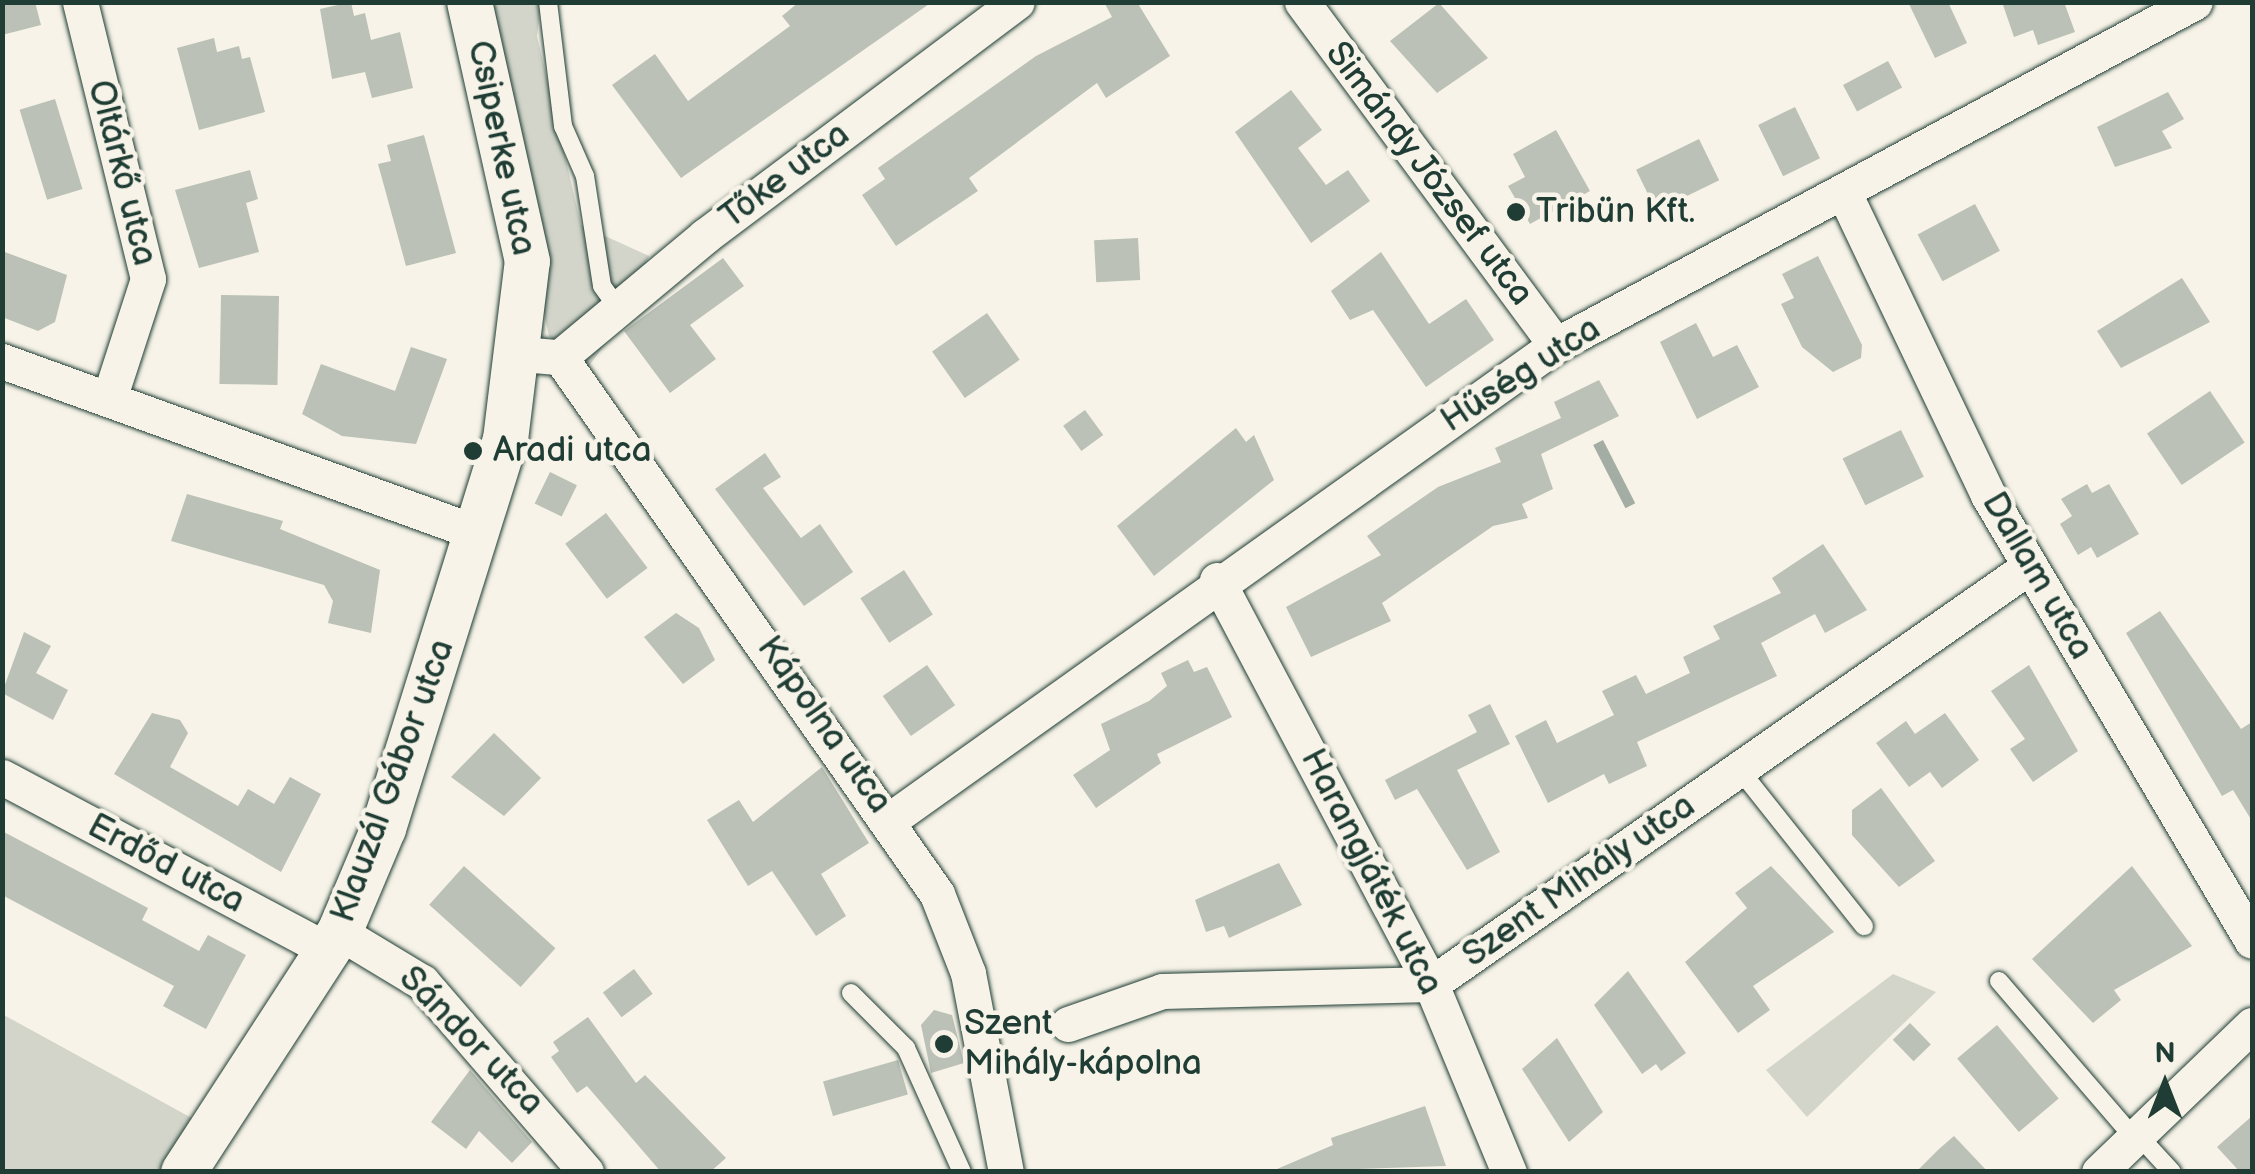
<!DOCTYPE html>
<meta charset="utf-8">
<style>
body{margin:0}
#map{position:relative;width:2255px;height:1174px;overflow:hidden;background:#f7f3e8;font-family:"Balsamiq Sans",sans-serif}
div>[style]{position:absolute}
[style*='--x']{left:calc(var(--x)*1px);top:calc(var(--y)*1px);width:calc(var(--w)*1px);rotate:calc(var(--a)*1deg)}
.green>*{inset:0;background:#d3d5ca}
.water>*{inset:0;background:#a4ada3;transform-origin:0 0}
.building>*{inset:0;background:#bbc1b6;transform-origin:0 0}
.roads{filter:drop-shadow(0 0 2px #1f3d34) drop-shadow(0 0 2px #1f3d34)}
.service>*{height:18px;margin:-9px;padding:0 9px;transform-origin:9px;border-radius:9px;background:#f7f3e8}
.minor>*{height:35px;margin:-17.5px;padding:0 17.5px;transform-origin:17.5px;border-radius:17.5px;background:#f7f3e8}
.tertiary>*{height:45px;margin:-22.5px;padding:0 22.5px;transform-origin:22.5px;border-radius:22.5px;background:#f7f3e8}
.dots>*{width:28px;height:28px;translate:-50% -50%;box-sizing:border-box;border:5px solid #f7f3e8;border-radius:50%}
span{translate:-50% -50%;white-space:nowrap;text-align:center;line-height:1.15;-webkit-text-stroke:9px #f7f3e8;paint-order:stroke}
.street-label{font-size:35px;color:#1f3d34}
.poi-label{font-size:35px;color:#1f3d34}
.left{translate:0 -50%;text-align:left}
.frame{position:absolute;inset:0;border:5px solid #1f3d34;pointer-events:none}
.north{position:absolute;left:2115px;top:1034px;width:100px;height:100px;-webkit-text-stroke:8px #f7f3e8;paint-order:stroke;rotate:0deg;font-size:28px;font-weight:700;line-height:40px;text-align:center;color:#1f3d34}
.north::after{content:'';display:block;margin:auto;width:35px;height:45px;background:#1f3d34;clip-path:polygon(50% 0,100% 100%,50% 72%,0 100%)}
</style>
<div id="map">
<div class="green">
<div style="clip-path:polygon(474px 3px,541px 3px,537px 36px,581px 225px,649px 256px,619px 325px,586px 370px,549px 336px)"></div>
<div style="clip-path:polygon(1893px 974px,1936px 992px,1807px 1117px,1766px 1070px)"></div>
<div style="clip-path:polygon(2px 1014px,199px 1122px,163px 1171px,3px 1171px)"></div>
</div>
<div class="water">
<div style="left:1603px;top:440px;width:71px;height:11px;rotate:63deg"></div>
</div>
<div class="building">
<div style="clip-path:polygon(2px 2px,35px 2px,41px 25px,2px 35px)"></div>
<div style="clip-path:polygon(351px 2px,354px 16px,365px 13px,371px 40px,400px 32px,413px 88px,372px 98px,365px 72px,332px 79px,320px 9px)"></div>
<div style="clip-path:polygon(799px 2px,932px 2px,681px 178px,612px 85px,655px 54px,688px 101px,790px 26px,782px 16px)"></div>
<div style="clip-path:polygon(1104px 2px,1137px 2px,1170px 56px,1106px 98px,1097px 83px,969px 178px,978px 191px,896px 246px,862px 195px,885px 179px,878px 168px,1036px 56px,1112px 17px)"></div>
<div style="clip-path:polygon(1908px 2px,1948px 2px,1967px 43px,1935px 58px)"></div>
<div style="clip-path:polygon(2002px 2px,2064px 2px,2075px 32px,2038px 45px,2033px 30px,2014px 37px)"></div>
<div style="clip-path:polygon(1439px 3px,1488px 58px,1437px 93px,1390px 41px)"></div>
<div style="clip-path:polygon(214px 38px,217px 52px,239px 46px,242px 59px,250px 57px,265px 112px,199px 130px,177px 48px)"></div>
<div style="left:1888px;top:61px;width:30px;height:51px;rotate:62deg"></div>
<div style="clip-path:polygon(1291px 90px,1322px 130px,1298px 148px,1326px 185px,1348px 170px,1370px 201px,1311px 243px,1235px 132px)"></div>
<div style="clip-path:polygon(2168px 92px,2184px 119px,2162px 131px,2172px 148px,2115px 167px,2097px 127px)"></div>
<div style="left:55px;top:99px;width:94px;height:37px;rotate:73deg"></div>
<div style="left:1795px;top:107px;width:57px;height:41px;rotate:64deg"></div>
<div style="clip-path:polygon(1556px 130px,1590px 191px,1530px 224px,1508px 186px,1525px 177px,1513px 154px)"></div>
<div style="clip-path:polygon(424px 135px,456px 253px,406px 266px,378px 164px,391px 161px,387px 145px)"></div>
<div style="left:1699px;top:139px;width:46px;height:70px;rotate:64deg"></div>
<div style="clip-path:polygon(250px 170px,258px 199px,246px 203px,259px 252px,199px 268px,175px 190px)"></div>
<div style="left:1975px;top:204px;width:53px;height:65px;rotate:62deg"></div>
<div style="left:1138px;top:238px;width:42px;height:44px;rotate:87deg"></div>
<div style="clip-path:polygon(2px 251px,67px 275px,55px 322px,38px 331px,2px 317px)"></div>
<div style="clip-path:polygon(1381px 252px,1429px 324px,1466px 299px,1494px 340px,1426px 387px,1373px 310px,1350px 320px,1331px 291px)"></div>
<div style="clip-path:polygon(1818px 256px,1862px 345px,1861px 358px,1833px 372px,1802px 347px,1781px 304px,1794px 298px,1782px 274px)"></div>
<div style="clip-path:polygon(723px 258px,744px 286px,690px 325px,716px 359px,670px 393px,624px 331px)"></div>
<div style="clip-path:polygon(2182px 278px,2210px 322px,2121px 368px,2097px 331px)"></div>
<div style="left:279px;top:296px;width:89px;height:58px;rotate:91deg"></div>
<div style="left:987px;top:313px;width:57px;height:67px;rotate:55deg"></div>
<div style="clip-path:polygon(1696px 323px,1713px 357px,1737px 345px,1759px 387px,1697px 419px,1660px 342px)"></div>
<div style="clip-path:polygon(411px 347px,447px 359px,416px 444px,342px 436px,302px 414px,321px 364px,395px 391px)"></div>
<div style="clip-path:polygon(1599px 380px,1619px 416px,1541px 454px,1553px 489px,1522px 504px,1528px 518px,1493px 526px,1382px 603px,1391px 621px,1311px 657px,1286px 607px,1381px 555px,1367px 536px,1438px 487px,1501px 462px,1495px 448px,1561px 418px,1554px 402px)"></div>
<div style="left:2210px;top:391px;width:62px;height:76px;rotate:56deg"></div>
<div style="left:1085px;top:410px;width:31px;height:27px;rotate:54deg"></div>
<div style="clip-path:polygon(1236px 428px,1246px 442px,1254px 435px,1274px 480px,1154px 576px,1117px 526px)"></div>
<div style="left:1901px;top:430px;width:52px;height:65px;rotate:64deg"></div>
<div style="clip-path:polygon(765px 453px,781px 477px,763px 488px,801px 538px,820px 524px,853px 572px,804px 606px,715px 489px)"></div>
<div style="left:550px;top:472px;width:30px;height:35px;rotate:26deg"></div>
<div style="clip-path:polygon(2087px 484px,2092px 493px,2109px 484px,2139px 534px,2097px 558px,2091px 547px,2078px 555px,2060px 524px,2072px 516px,2061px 499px)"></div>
<div style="clip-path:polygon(187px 494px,283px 521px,280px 529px,380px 570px,371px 633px,328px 623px,333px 601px,324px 585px,171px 541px)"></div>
<div style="left:606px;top:513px;width:69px;height:51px;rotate:53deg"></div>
<div style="clip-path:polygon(1823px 544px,1867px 610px,1825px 633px,1815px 614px,1761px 643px,1777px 676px,1637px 742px,1647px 766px,1609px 784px,1604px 774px,1548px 803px,1515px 736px,1546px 720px,1557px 743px,1614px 715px,1602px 691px,1636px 675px,1646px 694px,1690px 673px,1683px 657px,1720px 639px,1713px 626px,1781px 593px,1772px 578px)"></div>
<div style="left:904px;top:570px;width:53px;height:52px;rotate:57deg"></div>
<div style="clip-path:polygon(2160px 611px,2241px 729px,2252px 722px,2252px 821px,2233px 790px,2222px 796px,2126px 633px)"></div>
<div style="clip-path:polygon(676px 613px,699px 628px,715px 660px,683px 684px,644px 637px)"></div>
<div style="clip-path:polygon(24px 632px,51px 646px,36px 673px,68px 690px,53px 720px,2px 693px)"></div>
<div style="clip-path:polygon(1188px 660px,1194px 672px,1207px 667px,1232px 717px,1157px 754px,1161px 763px,1096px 808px,1073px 775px,1110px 750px,1101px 724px,1149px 701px,1167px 686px,1161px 673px)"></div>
<div style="left:927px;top:665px;width:49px;height:54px;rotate:55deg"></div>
<div style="clip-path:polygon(2029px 665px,2078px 751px,2033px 782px,2010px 749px,2025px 739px,1991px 691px)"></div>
<div style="clip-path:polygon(1490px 704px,1510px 744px,1457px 770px,1500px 852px,1467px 870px,1417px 789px,1395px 800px,1385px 780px,1477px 732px,1468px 715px)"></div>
<div style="clip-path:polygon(152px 713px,180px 720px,188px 733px,170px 767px,238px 806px,248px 789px,274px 804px,290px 777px,321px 794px,281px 872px,114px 774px)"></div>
<div style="clip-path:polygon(1945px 713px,1979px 760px,1942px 788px,1930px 772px,1909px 787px,1876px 743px,1906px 721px,1915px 734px)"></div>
<div style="clip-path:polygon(494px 733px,541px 778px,504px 816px,451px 777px)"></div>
<div style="clip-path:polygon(822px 767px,869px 843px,821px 874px,846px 916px,816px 936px,772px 871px,748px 886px,707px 820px,739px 800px,753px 822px)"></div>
<div style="clip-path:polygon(1881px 788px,1935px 861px,1899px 887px,1852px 835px,1852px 810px)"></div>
<div style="clip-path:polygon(2px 831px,148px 908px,142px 920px,199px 951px,208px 935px,246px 955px,206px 1029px,163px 1006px,174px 986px,2px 895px)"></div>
<div style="clip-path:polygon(1279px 863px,1302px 905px,1229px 938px,1224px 926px,1206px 932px,1195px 900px)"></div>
<div style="left:464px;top:866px;width:123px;height:52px;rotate:42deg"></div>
<div style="clip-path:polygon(1771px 866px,1834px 932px,1753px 986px,1770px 1010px,1738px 1033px,1685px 962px,1747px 908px,1735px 893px)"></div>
<div style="clip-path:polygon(2132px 866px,2192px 946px,2114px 990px,2121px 1000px,2093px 1023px,2032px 959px)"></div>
<div style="left:634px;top:969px;width:31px;height:39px;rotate:53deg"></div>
<div style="clip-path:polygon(1628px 971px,1686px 1053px,1661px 1071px,1656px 1064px,1642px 1074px,1594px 1005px)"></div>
<div style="clip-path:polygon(934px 1010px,952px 1015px,964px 1063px,931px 1073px,921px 1025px)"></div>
<div style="clip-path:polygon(588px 1017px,636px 1083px,645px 1075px,726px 1158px,710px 1172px,661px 1172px,587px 1086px,577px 1093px,551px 1057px,559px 1051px,553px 1042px)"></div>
<div style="left:1910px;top:1023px;width:30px;height:24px;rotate:46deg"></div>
<div style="left:1997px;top:1025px;width:96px;height:52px;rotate:50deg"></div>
<div style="clip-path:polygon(1557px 1038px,1603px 1112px,1569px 1142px,1522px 1069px)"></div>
<div style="left:898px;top:1060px;width:36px;height:78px;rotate:74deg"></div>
<div style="clip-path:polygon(470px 1070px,532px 1142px,512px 1163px,479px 1131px,466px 1149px,431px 1122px)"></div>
<div style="clip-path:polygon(1425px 1106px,1446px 1166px,1270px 1172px,1333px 1145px,1331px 1138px)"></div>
<div style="clip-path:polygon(2252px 1116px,2252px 1172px,2240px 1172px,2217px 1147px)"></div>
<div style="clip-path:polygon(1954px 1136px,1988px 1172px,1916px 1172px,1939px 1149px)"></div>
</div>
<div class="roads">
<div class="service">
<div style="--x:548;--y:2;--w:125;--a:83.1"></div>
<div style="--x:563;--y:126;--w:55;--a:66.3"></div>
<div style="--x:585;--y:176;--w:111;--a:81.2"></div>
<div style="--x:602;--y:286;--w:27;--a:54"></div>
<div style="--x:1739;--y:769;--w:201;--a:51.5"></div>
<div style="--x:1999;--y:981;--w:207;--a:49.3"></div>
<div style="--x:851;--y:993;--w:78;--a:45"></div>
<div style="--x:906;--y:1048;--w:136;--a:65.7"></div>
<div style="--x:2138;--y:1135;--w:50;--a:47.4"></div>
</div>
<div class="minor">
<div style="--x:80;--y:2;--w:285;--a:76.2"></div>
<div style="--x:148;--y:279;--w:126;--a:108"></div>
<div style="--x:1302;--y:2;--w:427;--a:53.5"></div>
<div style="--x:1846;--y:197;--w:330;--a:64.5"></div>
<div style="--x:1988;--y:495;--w:518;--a:59.38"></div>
<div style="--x:522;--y:354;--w:38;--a:5"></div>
<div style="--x:560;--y:357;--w:656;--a:54.93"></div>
<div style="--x:937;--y:894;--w:85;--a:68.6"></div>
<div style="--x:968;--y:973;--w:203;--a:79.2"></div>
<div style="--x:560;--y:357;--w:189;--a:-39.8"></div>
<div style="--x:705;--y:236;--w:390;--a:-36.9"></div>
<div style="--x:2;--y:361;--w:506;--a:19.87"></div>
<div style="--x:1217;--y:580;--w:457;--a:62.1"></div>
<div style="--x:1431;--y:984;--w:204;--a:67.5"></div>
<div style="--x:2;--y:777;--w:370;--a:28"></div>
<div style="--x:891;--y:819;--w:817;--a:-35.48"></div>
<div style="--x:1556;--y:345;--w:725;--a:-28.23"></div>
<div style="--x:339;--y:932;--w:97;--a:31.1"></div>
<div style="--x:422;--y:982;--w:251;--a:49.2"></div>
<div style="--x:1068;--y:1024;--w:100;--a:-19.3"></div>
<div style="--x:1162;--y:991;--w:269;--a:-1.5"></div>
<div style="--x:1431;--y:984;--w:730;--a:-34.91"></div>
<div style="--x:2099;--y:1172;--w:212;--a:-43.9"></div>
</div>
<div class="tertiary">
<div style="--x:183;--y:1172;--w:286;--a:-57"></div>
<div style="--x:339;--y:932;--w:113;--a:-67.1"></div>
<div style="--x:383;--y:828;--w:408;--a:-72.6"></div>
<div style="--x:505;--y:439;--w:179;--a:-83"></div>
<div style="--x:527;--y:261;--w:265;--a:-102.6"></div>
</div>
</div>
<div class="dots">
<div style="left:1516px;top:212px;background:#1f3d34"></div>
<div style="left:473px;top:451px;background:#1f3d34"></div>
<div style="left:944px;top:1044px;background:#1f3d34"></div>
</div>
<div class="street-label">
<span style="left:501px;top:148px;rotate:78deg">Csiperke utca</span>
<span style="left:122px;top:173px;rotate:76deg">Oltárkő utca</span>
<span style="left:1429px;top:174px;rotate:53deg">Simándy József utca</span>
<span style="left:785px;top:176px;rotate:-37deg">Tőke utca</span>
<span style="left:1521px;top:375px;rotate:-33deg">Hűség utca</span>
<span style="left:2037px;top:576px;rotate:60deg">Dallam utca</span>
<span style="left:824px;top:725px;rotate:55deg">Kápolna utca</span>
<span style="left:393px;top:781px;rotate:-70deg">Klauzál Gábor utca</span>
<span style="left:166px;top:864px;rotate:28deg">Erdőd utca</span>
<span style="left:1371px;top:872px;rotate:63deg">Harangjáték utca</span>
<span style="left:1579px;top:881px;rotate:-35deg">Szent Mihály utca</span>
<span style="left:471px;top:1041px;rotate:46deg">Sándor utca</span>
</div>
<div class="poi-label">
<span class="left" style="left:1536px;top:212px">Tribün Kft.</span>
<span class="left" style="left:493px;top:451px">Aradi utca</span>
<span class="left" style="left:964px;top:1044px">Szent<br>Mihály-kápolna</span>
</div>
<div class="frame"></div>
<div class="north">N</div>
</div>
